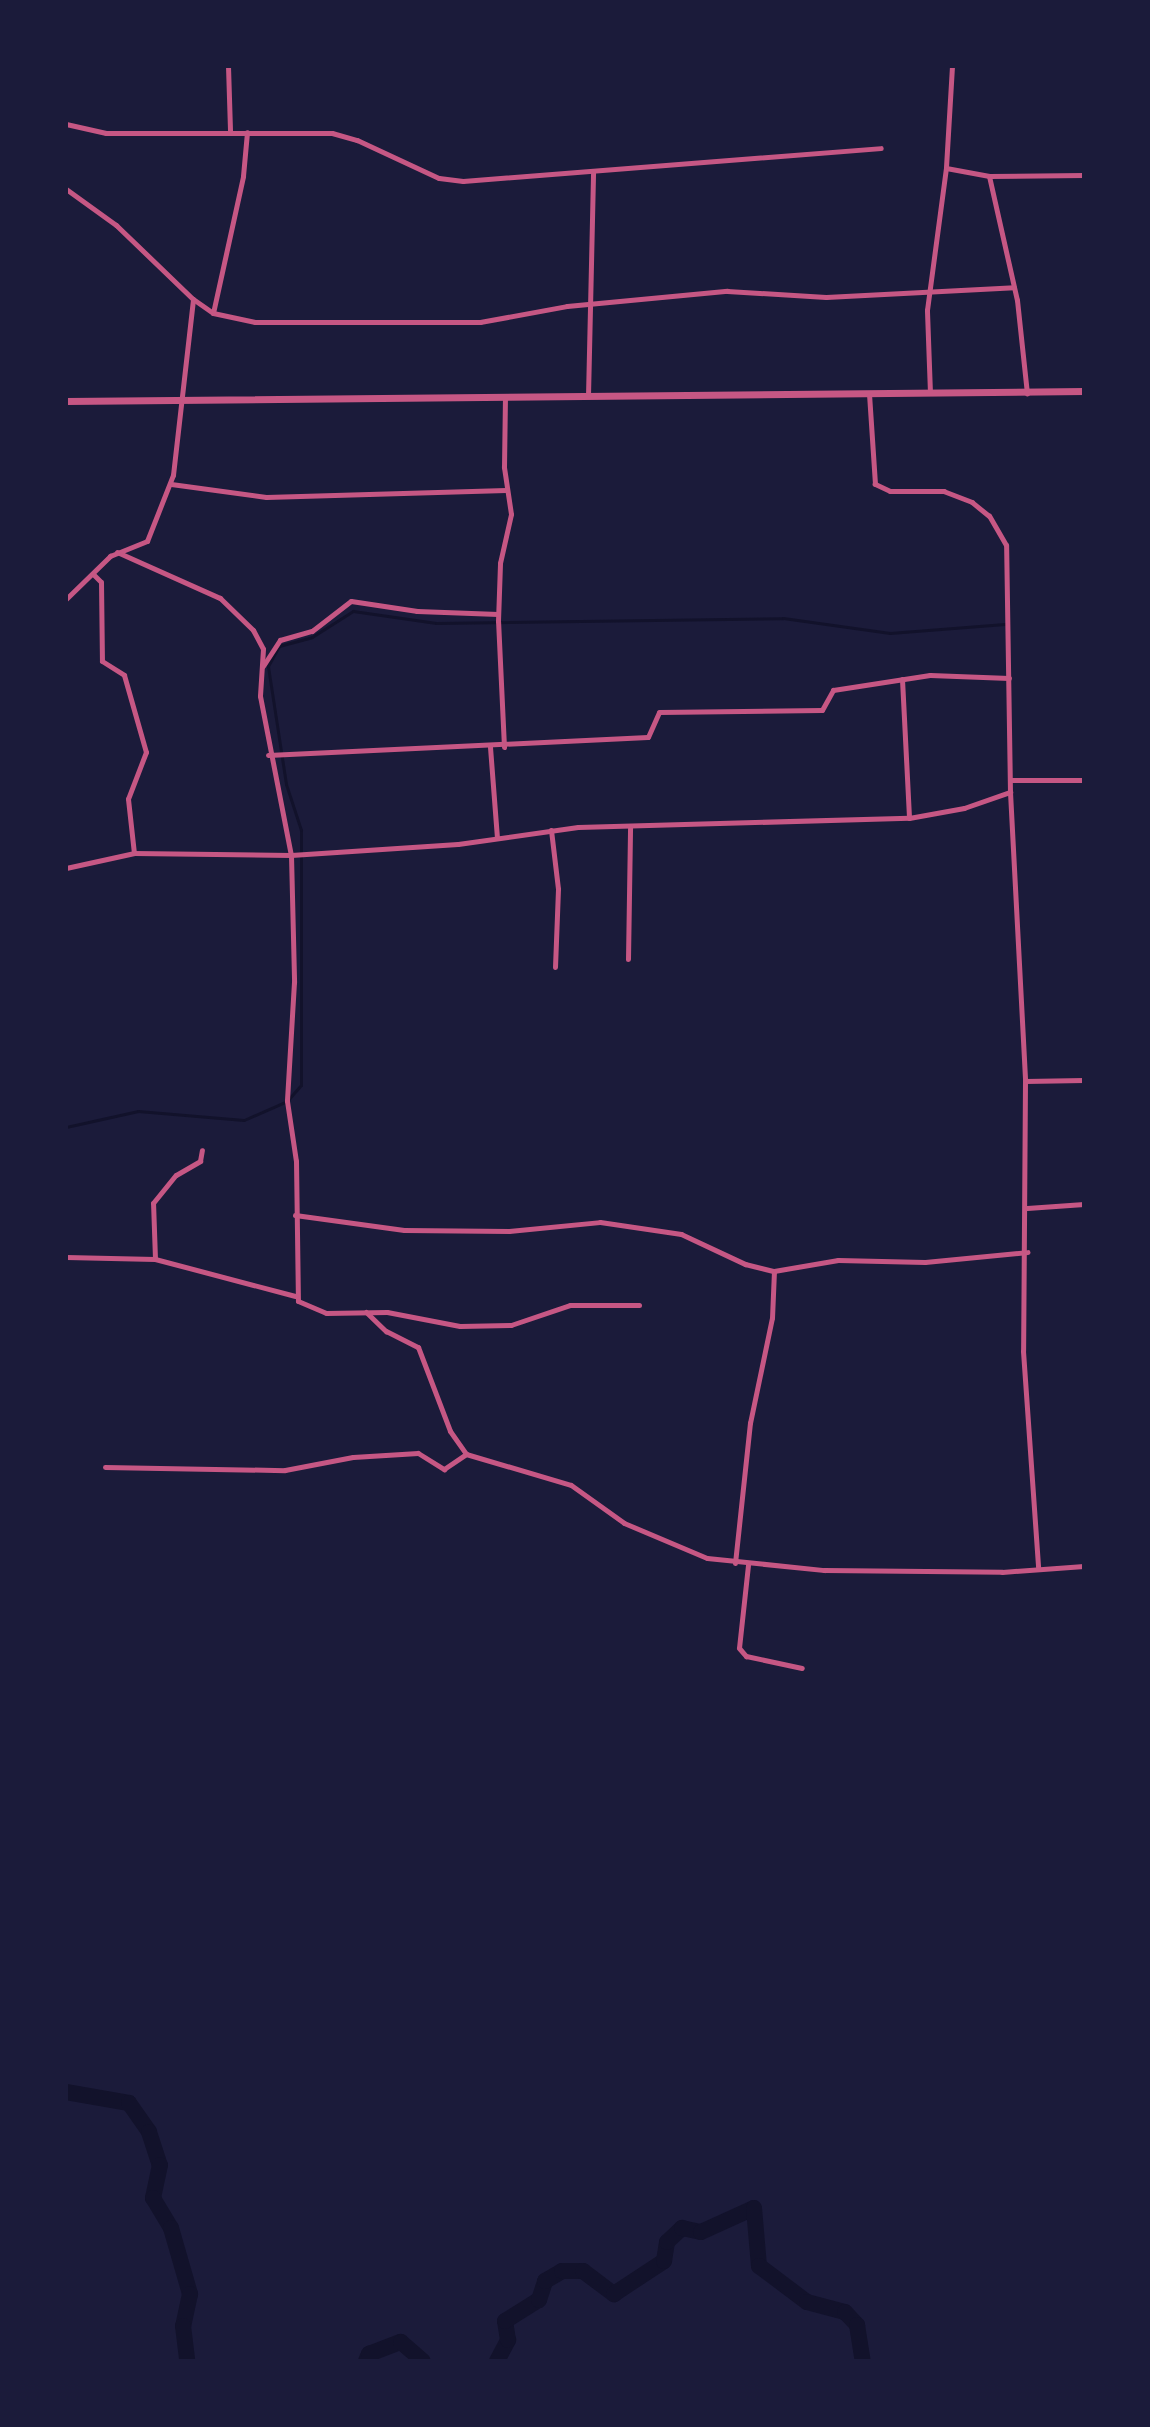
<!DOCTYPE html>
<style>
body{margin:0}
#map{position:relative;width:1150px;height:2427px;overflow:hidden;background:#1b1b3a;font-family:"Work Sans",sans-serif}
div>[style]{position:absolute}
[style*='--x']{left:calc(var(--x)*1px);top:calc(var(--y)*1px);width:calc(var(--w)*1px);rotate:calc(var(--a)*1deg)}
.stream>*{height:3px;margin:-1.5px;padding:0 1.5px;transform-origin:1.5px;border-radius:1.5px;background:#12122b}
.river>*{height:16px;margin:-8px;padding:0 8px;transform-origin:8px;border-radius:8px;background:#12122b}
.minor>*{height:5px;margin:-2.5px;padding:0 2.5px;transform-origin:2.5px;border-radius:2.5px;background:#c65784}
.tertiary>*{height:7px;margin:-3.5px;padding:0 3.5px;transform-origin:3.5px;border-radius:3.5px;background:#c65784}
span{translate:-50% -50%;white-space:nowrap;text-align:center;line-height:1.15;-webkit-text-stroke:6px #1b1b3a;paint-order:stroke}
.frame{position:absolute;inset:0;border:68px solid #1b1b3a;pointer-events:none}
</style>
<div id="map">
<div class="stream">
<div style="--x:66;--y:1127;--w:74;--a:-12.5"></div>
<div style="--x:138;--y:1111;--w:106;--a:4.9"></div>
<div style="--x:244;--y:1120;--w:47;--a:-23.8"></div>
<div style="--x:287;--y:1101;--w:21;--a:-49"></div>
<div style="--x:301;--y:1085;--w:255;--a:-90"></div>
<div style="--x:301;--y:830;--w:48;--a:-108.1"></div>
<div style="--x:286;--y:784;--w:119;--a:-98.7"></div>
<div style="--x:268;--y:666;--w:23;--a:-61"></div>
<div style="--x:279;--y:646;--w:34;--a:-15"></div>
<div style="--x:312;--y:637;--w:49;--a:-32.4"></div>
<div style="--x:353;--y:611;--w:84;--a:8.2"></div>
<div style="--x:436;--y:623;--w:347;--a:-0.8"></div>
<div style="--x:783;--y:618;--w:108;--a:8"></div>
<div style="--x:890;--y:633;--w:115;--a:-4.5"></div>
</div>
<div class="river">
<div style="--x:66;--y:2092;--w:64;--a:9.9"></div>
<div style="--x:129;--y:2103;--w:35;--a:55"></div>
<div style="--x:149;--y:2132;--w:35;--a:72"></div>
<div style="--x:160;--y:2165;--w:34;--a:102"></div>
<div style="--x:153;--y:2198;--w:35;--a:59"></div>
<div style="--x:171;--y:2228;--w:69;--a:73.9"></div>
<div style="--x:190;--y:2294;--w:33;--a:102"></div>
<div style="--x:183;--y:2326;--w:35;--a:83"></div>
<div style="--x:366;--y:2361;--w:8;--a:-67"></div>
<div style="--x:369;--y:2354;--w:34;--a:-21"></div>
<div style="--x:401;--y:2342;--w:29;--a:41"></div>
<div style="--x:497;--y:2361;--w:24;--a:-62"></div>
<div style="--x:508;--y:2340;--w:19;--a:-99"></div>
<div style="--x:505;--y:2321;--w:40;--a:-32"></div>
<div style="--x:539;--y:2300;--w:20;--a:-72"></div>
<div style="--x:545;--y:2281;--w:20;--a:-30"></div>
<div style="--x:562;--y:2271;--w:21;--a:0"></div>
<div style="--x:583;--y:2271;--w:39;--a:37"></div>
<div style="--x:614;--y:2294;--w:60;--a:-33.4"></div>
<div style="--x:664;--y:2261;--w:19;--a:-81"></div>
<div style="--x:667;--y:2242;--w:21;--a:-43"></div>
<div style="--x:682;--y:2228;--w:19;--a:12"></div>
<div style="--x:701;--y:2232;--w:58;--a:-24.4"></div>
<div style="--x:754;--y:2208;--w:58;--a:85.1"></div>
<div style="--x:759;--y:2266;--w:60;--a:36.9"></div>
<div style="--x:807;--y:2302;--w:39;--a:15"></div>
<div style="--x:845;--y:2312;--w:18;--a:47"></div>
<div style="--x:857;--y:2325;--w:36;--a:81"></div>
</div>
<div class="minor">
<div style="--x:228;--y:66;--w:65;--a:88.2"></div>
<div style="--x:952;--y:66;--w:102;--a:93.4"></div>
<div style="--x:946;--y:168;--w:44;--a:10.5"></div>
<div style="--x:989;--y:176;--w:127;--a:77.3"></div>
<div style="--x:1017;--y:300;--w:94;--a:83.9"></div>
<div style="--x:66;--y:124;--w:41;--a:12.7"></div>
<div style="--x:106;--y:133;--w:226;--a:0"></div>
<div style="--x:332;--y:133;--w:26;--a:16"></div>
<div style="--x:357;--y:140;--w:90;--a:24.9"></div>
<div style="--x:439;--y:178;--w:24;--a:7"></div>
<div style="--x:463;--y:181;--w:419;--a:-4.5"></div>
<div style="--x:989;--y:176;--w:95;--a:-0.6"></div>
<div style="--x:66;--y:189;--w:62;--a:35.8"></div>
<div style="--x:116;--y:225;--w:107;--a:43.9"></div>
<div style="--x:193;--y:299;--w:24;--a:35"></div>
<div style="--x:213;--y:313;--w:43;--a:12.1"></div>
<div style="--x:255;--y:322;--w:225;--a:0"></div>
<div style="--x:480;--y:322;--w:88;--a:-10.4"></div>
<div style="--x:567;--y:306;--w:161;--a:-5.4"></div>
<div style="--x:727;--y:291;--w:99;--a:3.5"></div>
<div style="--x:826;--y:297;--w:188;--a:-3"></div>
<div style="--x:213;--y:313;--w:140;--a:-77.6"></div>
<div style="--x:243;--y:176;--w:44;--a:-84.8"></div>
<div style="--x:930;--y:393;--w:83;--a:-92.1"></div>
<div style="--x:927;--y:310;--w:143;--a:-82.4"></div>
<div style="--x:588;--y:396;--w:225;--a:-88.7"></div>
<div style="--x:171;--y:484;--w:96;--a:7.8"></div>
<div style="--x:266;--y:497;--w:240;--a:-1.7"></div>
<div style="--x:117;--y:552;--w:113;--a:24.1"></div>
<div style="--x:220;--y:598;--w:46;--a:44.1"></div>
<div style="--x:253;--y:630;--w:21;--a:62"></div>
<div style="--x:263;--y:649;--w:47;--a:93.7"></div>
<div style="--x:260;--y:696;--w:162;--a:79"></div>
<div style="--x:291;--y:855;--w:127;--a:88.6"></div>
<div style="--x:294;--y:982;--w:119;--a:93.4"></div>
<div style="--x:287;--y:1101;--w:61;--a:81.5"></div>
<div style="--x:296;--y:1161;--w:140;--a:89.2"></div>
<div style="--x:298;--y:1301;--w:30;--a:23"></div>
<div style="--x:326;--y:1313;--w:61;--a:-0.9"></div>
<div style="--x:387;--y:1312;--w:74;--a:10.9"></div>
<div style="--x:460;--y:1326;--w:51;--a:-1.1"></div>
<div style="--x:511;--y:1325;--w:62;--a:-18.7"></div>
<div style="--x:570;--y:1305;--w:69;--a:0"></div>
<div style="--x:93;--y:574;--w:11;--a:45"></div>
<div style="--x:101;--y:582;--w:79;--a:89.3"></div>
<div style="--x:102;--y:661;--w:26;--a:32"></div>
<div style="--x:124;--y:675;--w:80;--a:74.1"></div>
<div style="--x:146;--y:752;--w:50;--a:111"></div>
<div style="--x:128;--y:799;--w:54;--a:83.7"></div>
<div style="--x:66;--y:599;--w:62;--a:-44.3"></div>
<div style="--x:110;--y:556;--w:40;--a:-22"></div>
<div style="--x:147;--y:541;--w:71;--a:-68.5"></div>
<div style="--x:173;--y:475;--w:177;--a:-83.5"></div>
<div style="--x:263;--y:666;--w:31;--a:-57"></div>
<div style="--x:280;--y:640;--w:33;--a:-16"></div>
<div style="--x:312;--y:631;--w:49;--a:-37.6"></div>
<div style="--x:351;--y:601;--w:67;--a:8.6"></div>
<div style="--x:417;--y:611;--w:81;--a:2.1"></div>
<div style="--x:902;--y:679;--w:139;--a:87.1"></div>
<div style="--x:490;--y:747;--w:90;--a:85.6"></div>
<div style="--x:504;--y:747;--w:126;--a:-92.7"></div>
<div style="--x:498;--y:621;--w:58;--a:-88"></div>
<div style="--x:500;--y:563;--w:50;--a:-77.3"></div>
<div style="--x:511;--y:514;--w:48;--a:-98.5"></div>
<div style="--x:504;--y:467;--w:69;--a:-89.2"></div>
<div style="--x:268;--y:755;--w:380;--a:-2.7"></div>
<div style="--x:648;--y:737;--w:27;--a:-66"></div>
<div style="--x:659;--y:712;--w:163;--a:-0.7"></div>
<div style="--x:822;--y:710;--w:23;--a:-61"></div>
<div style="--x:833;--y:690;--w:98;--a:-8.8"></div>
<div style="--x:930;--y:675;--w:79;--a:2.2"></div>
<div style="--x:1010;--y:780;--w:74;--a:0"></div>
<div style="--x:1010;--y:792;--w:289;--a:87"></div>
<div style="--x:1025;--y:1081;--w:270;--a:90.4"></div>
<div style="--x:1023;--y:1351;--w:218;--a:86"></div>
<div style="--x:551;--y:830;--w:59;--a:83.2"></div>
<div style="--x:558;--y:889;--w:78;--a:92.2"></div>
<div style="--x:66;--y:868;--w:70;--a:-12.4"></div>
<div style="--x:134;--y:853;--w:157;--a:0.7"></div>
<div style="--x:291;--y:855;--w:167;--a:-3.8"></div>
<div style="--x:458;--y:844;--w:121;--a:-8.1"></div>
<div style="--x:578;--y:827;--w:331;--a:-1.6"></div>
<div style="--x:909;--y:818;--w:56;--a:-10.3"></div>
<div style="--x:964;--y:808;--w:49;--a:-19.2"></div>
<div style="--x:1010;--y:792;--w:247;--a:-90.9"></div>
<div style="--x:1006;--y:545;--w:34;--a:-120"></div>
<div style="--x:989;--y:516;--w:22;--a:-141"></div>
<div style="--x:972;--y:502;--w:30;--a:-159"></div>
<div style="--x:944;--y:491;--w:54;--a:180"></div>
<div style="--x:890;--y:491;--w:17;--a:-155"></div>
<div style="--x:875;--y:484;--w:90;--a:-93.8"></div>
<div style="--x:628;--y:959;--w:133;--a:-89.1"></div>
<div style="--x:1025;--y:1081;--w:59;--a:-1"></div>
<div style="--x:1027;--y:1208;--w:57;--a:-4"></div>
<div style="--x:295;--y:1215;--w:110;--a:7.8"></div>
<div style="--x:404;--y:1230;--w:105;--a:0.5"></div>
<div style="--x:509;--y:1231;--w:91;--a:-5.6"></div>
<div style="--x:600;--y:1222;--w:82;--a:8.4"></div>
<div style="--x:681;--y:1234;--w:71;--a:25.1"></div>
<div style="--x:745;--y:1264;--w:30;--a:14"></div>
<div style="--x:774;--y:1271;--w:65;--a:-9.8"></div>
<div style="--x:838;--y:1260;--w:87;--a:1.3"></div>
<div style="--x:925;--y:1262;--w:103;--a:-5.5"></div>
<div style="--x:66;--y:1257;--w:89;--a:1.3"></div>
<div style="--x:155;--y:1259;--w:145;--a:14.8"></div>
<div style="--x:155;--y:1259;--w:56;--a:-92"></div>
<div style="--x:153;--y:1203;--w:36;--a:-51"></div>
<div style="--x:176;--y:1175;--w:28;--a:-30"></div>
<div style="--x:200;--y:1161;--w:11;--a:-80"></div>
<div style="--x:366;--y:1312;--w:28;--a:44"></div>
<div style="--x:386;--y:1331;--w:36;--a:27"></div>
<div style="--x:418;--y:1347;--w:90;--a:69.1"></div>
<div style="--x:450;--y:1431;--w:28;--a:55"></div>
<div style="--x:466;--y:1454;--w:109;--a:16.4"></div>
<div style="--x:571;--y:1485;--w:65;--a:35.6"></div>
<div style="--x:624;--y:1523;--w:90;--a:22.9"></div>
<div style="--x:707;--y:1558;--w:118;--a:5.9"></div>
<div style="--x:824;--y:1570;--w:178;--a:0.6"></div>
<div style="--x:1002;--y:1572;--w:82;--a:-4.2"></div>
<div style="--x:105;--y:1467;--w:180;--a:1"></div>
<div style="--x:285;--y:1470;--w:69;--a:-10.8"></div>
<div style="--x:353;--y:1457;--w:65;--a:-3.5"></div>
<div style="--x:418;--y:1453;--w:31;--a:32"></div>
<div style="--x:444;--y:1469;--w:27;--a:-34"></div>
<div style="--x:735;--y:1563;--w:141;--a:-83.9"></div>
<div style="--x:750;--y:1423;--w:107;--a:-78.2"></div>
<div style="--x:772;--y:1318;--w:47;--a:-87.6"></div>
<div style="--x:748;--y:1565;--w:83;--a:96.2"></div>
<div style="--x:739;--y:1648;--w:11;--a:49"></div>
<div style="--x:746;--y:1656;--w:57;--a:12.1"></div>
</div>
<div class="tertiary">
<div style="--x:66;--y:401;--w:1018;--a:-0.56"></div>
</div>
<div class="frame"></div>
</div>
